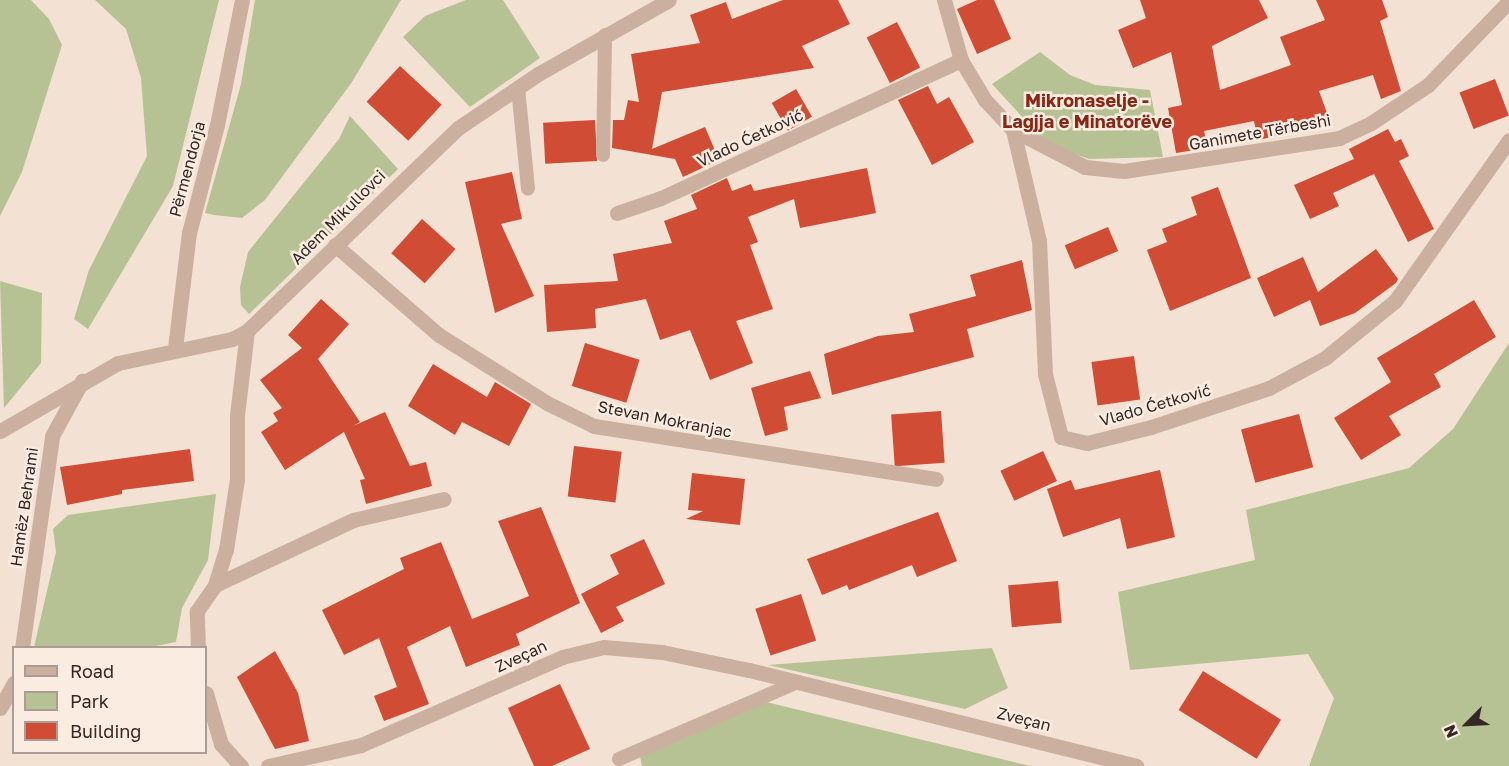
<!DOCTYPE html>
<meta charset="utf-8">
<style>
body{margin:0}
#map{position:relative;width:1509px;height:766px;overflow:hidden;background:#f3e1d4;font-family:"Golos Text",sans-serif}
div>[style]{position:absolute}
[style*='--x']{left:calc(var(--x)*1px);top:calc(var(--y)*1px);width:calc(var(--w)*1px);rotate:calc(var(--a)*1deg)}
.green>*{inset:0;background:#b7c294}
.building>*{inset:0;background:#d14c34;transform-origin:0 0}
.service>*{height:14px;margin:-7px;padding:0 7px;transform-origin:7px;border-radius:7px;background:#cbb0a0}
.minor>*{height:15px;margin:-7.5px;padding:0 7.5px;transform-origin:7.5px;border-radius:7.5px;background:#cbb0a0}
span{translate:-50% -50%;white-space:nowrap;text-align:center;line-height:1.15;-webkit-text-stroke:5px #faece0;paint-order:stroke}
.street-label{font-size:16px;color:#342724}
.neighbourhood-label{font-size:18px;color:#892716;font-weight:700}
.legend{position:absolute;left:12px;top:646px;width:195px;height:108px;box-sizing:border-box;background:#faece0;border:2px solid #ab9d95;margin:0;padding:8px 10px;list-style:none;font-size:18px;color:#342724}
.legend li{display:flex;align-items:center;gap:12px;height:30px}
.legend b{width:30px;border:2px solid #ab9d95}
.north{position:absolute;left:1437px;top:694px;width:60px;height:60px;-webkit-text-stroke:4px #faece0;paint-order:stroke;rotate:246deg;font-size:16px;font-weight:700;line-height:24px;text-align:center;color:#342724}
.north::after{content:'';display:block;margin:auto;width:21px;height:27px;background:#342724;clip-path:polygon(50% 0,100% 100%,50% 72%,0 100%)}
</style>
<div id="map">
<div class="green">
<div style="clip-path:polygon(0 0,31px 0,49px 19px,62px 45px,22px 172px,0 216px)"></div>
<div style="clip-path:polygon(95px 0,219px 0,173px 186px,88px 329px,74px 319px,89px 270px,147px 156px,141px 78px,126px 29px)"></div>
<div style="clip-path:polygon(255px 0,401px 0,352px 82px,265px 200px,242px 218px,214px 215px,205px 213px,241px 84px)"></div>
<div style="clip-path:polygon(466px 0,503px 0,540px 58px,470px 107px,403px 37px,425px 16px)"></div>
<div style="clip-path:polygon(1040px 52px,1070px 75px,1095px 85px,1150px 90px,1163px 157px,1089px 159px,1047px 144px,992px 84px)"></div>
<div style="clip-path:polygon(350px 116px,398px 169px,249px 314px,241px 305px,240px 287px,248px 252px,339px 139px)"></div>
<div style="clip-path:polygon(0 281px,42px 293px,41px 363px,4px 408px)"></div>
<div style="clip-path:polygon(1509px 343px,1509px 766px,1309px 766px,1334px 698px,1308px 654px,1130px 670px,1118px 592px,1255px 560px,1246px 510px,1409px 468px,1453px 429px)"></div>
<div style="clip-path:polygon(216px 494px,208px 560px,182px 608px,176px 642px,146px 648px,34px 647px,56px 552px,53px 529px,68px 515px)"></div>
<div style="clip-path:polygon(992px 648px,1008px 688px,965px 709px,768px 665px)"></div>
<div style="clip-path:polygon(754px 699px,1030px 766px,642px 766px,640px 756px)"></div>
</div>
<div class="building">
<div style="clip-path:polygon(783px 0,838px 0,850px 24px,802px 46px,814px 68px,662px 92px,652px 149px,705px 127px,719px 160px,683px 177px,675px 159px,612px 148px,613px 120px,624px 120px,628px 100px,639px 102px,631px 54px,700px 43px,690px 15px,726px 2px,732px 19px)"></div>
<div style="clip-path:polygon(977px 0,994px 0,1011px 39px,977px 54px,957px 9px)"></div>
<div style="clip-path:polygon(1140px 0,1259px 0,1268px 18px,1212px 46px,1220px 90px,1291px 65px,1280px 37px,1325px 20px,1316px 0,1382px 0,1388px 17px,1380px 21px,1401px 91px,1381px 99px,1373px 75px,1319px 91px,1331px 124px,1258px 140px,1254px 121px,1204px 131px,1208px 148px,1176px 153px,1168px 108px,1182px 105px,1171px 52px,1133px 68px,1118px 30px,1146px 18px)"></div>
<div style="left:897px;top:22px;width:51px;height:34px;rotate:63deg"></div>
<div style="left:400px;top:66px;width:57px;height:49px;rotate:43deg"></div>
<div style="left:1495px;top:79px;width:39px;height:38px;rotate:69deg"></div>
<div style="clip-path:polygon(928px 86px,937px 104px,949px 97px,974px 142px,932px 165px,898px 100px)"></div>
<div style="left:796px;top:89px;width:32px;height:28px;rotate:60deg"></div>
<div style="left:595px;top:120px;width:41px;height:52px;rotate:87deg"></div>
<div style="clip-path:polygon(1388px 129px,1395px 142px,1401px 139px,1409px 156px,1399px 161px,1434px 229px,1408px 242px,1374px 174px,1333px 193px,1339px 206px,1310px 219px,1294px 185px,1354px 159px,1349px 149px)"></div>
<div style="clip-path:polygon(867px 168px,876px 213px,800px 228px,794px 199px,748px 217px,758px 242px,750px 245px,773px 309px,736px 321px,753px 363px,710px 380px,690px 330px,660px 340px,646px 299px,595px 309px,596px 328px,547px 332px,544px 285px,618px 281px,613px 254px,672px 243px,664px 221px,697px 209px,691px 195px,727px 178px,732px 191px,751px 184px,754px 191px)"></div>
<div style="clip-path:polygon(512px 172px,522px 219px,501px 224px,534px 296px,495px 313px,465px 182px)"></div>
<div style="clip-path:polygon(1218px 187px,1251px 278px,1170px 311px,1147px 250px,1167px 242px,1162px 229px,1197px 215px,1191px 197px)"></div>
<div style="left:422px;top:219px;width:45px;height:46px;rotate:42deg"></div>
<div style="left:1108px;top:227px;width:26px;height:47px;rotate:67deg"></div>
<div style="clip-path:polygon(1376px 249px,1398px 279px,1396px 283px,1355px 313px,1320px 326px,1310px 300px,1274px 317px,1257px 278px,1303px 257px,1318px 292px)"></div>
<div style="clip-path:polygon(1022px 260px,1032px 310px,967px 329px,974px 357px,832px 395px,824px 354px,878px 336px,914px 332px,909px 314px,976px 296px,970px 275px)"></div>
<div style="clip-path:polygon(321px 299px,349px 324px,318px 359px,360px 422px,353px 426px,385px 412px,410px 466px,426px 462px,432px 486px,366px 504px,360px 480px,365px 479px,344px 432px,285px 470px,261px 432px,278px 421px,273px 413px,282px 408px,260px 380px,302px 348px,288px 335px)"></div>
<div style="clip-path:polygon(1474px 300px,1496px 337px,1434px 374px,1441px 387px,1389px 416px,1401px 435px,1361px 460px,1334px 418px,1391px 382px,1377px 358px)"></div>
<div style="left:585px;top:343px;width:57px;height:45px;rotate:17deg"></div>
<div style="left:1134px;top:356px;width:44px;height:43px;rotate:82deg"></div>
<div style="clip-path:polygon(433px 364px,487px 397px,495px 382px,531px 404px,509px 446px,462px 422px,455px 435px,408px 406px)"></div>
<div style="clip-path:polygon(810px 371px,821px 398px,784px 407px,788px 430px,765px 436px,751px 388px)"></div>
<div style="left:941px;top:411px;width:52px;height:50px;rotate:86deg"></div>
<div style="left:1299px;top:414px;width:55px;height:60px;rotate:75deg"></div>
<div style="left:574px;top:446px;width:48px;height:51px;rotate:7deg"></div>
<div style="clip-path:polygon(190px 449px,194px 481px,122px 490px,122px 494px,67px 505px,60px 467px)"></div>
<div style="left:1043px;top:451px;width:33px;height:47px;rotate:65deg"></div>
<div style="clip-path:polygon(1160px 470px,1175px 537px,1127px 549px,1120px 518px,1063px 537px,1047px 489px,1071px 480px,1075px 490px)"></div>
<div style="clip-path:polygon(692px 473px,745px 479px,740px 525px,686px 519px,703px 511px,688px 510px)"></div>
<div style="clip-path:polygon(541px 507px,580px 603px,516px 634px,520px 645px,466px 667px,450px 626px,407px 647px,429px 704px,384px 721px,374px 696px,397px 687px,379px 638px,344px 655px,322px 610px,404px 569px,400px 558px,441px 542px,472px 619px,529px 596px,498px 521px)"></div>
<div style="clip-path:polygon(938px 512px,957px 561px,917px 577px,912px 565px,849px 590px,847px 585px,822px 595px,807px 559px)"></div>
<div style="clip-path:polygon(644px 539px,665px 584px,616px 607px,624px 621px,601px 633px,581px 594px,619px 574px,610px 555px)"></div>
<div style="left:1058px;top:581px;width:42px;height:50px;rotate:85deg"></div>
<div style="left:801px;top:594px;width:49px;height:48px;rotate:72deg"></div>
<div style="clip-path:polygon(275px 651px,298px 693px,309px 741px,275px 749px,237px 677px)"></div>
<div style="left:1203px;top:671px;width:92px;height:46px;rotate:32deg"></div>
<div style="clip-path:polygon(560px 684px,590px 749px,552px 766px,534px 766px,508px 708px)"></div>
</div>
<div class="service">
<div style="--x:518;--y:88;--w:101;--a:84.3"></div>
<div style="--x:603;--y:155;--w:120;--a:-89"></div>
<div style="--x:619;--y:759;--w:195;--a:-23.3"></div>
</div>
<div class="minor">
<div style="--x:944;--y:0;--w:62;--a:74.2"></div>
<div style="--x:961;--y:60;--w:47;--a:59"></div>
<div style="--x:985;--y:100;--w:41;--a:47"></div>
<div style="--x:1013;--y:130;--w:114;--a:76.8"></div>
<div style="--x:1039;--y:241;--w:133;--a:87.4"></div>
<div style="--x:1045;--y:374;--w:65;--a:75.7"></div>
<div style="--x:1061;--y:437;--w:27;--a:13"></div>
<div style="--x:1087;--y:443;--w:66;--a:-14"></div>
<div style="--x:1151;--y:427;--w:124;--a:-18.3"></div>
<div style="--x:1269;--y:388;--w:64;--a:-28.2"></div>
<div style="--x:1325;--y:358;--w:90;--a:-39.2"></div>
<div style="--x:1395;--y:301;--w:197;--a:-54.7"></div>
<div style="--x:1013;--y:130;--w:81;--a:27.2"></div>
<div style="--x:1085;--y:167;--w:39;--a:6"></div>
<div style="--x:1124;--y:171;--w:218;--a:-8.7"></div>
<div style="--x:1339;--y:138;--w:35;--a:-25"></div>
<div style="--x:1371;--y:123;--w:69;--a:-33.7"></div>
<div style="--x:1428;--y:85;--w:117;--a:-46"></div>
<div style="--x:617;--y:213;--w:46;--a:-18.8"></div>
<div style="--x:661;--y:198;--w:330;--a:-24.7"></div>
<div style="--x:335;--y:245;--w:138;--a:40.9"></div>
<div style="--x:439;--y:335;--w:128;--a:32.2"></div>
<div style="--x:547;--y:403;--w:52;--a:26.1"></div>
<div style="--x:594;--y:426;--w:346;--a:8.8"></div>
<div style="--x:175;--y:348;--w:116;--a:-83.1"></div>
<div style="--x:189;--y:233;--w:112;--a:-75.5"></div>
<div style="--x:217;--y:125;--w:127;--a:-78.7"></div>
<div style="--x:0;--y:431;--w:136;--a:-30"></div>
<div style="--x:118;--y:363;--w:116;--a:-11.9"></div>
<div style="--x:232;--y:339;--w:17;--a:-28"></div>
<div style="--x:247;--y:331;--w:293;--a:-43.9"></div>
<div style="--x:458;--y:128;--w:97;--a:-34"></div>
<div style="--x:538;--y:74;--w:150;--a:-29.5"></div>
<div style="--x:215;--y:585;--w:37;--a:-73"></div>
<div style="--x:226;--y:550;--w:72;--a:-81.2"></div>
<div style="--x:237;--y:479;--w:64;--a:-90"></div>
<div style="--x:237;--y:415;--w:85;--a:-83.2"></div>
<div style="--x:22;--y:648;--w:214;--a:-81.9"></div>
<div style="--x:52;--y:436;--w:63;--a:-61.4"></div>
<div style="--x:198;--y:648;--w:37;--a:-92"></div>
<div style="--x:197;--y:611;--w:32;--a:-55"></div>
<div style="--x:215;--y:585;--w:153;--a:-25.2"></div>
<div style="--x:353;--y:520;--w:93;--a:-13"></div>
<div style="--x:206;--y:693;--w:53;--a:73.6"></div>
<div style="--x:221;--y:744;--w:30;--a:48"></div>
<div style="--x:0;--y:708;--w:29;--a:-61"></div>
<div style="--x:268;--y:766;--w:95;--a:-12.7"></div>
<div style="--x:361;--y:745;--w:219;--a:-23.6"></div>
<div style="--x:562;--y:657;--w:43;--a:-13.4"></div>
<div style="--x:604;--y:647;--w:58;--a:4.9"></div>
<div style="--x:662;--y:652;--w:89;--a:11.7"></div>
<div style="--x:749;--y:670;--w:399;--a:13.9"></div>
</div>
<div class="street-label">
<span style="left:1260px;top:132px;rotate:-10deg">Ganimete Tërbeshi</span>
<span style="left:750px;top:138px;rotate:-25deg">Vlado Ćetković</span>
<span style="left:187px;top:169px;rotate:-75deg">Përmendorja</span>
<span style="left:338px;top:217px;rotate:-45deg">Adem Mikullovci</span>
<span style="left:1155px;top:405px;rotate:-16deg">Vlado Ćetković</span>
<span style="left:665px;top:419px;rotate:11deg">Stevan Mokranjac</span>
<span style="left:24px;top:507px;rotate:-82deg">Hamëz Behrami</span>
<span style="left:521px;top:656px;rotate:-25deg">Zveçan</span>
<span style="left:1024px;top:719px;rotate:14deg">Zveçan</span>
</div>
<div class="neighbourhood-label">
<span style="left:1087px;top:111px">Mikronaselje -<br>Lagjja e Minatorëve</span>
</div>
<ul class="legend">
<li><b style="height:8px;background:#cbb0a0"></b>Road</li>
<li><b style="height:16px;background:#b7c294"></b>Park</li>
<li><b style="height:16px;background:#d14c34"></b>Building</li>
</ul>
<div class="north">N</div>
</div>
